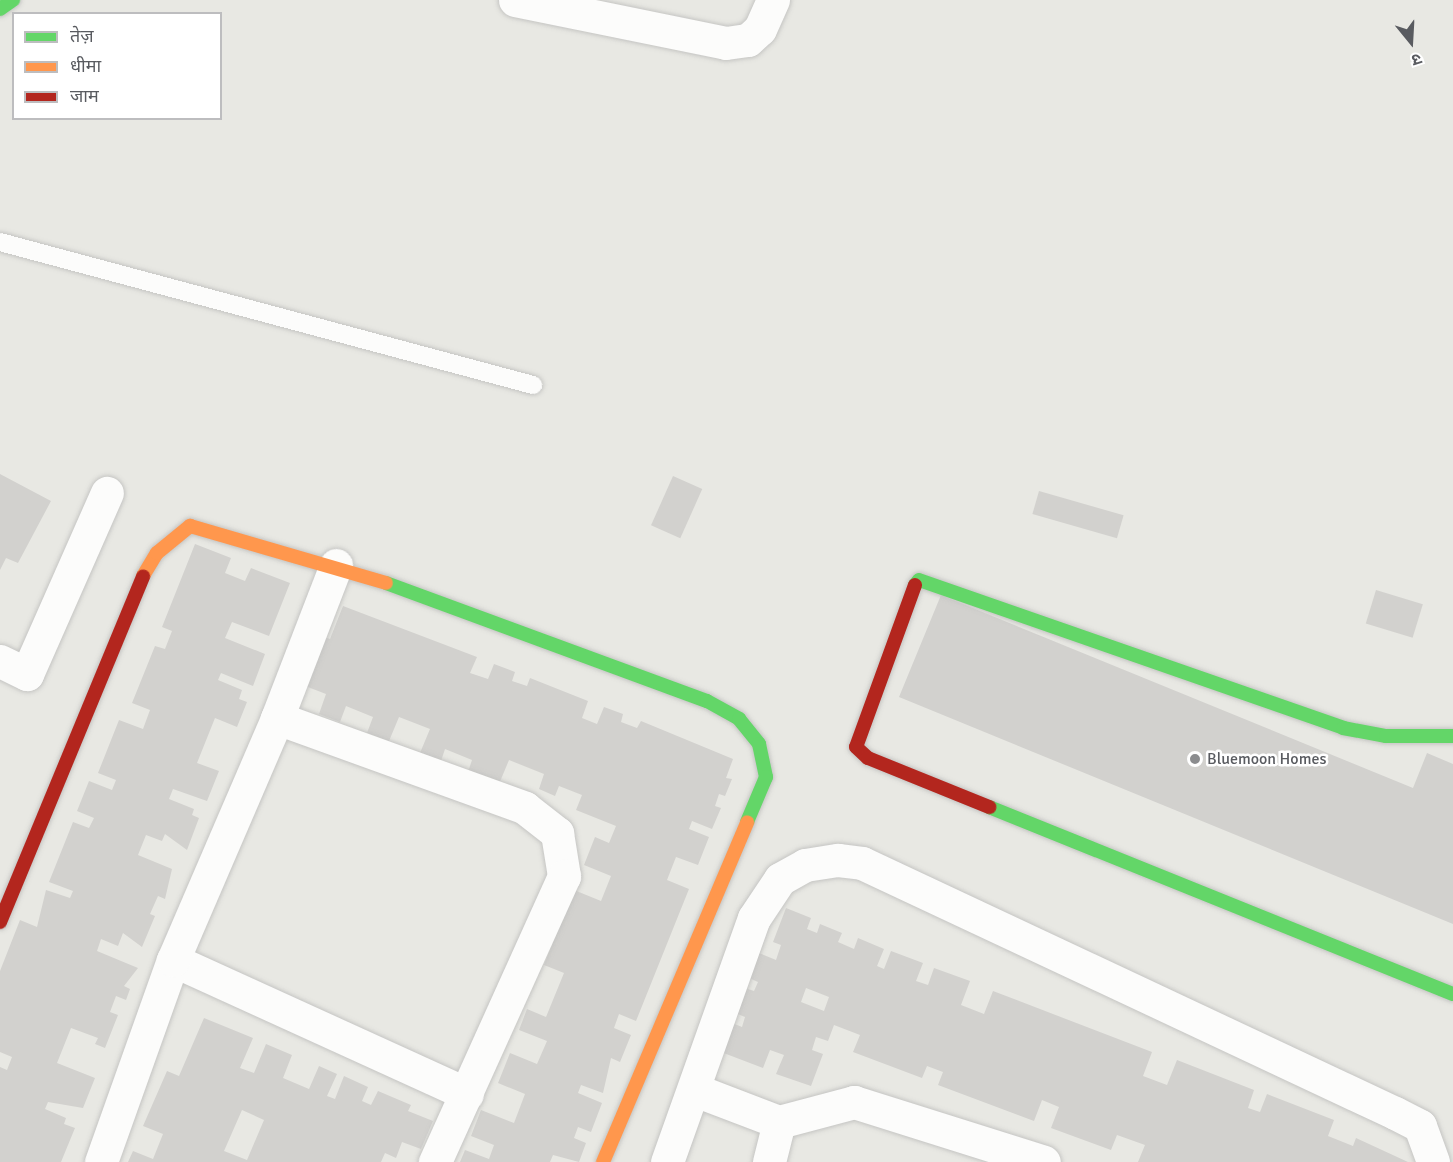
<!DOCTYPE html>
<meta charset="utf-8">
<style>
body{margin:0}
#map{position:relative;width:1453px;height:1162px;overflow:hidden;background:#e8e8e3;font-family:Signika,"Noto Sans Devanagari",sans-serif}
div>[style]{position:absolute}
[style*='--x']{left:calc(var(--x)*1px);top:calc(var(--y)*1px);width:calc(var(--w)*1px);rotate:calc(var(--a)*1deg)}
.building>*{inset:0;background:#d2d1ce;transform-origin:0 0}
.roads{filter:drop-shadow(0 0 2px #c5c5c3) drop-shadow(0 0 2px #c5c5c3)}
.lane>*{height:18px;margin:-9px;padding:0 9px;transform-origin:9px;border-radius:9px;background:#fcfcfb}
.street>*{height:33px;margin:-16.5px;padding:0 16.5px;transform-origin:16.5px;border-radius:16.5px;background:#fcfcfb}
.fast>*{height:14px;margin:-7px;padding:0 7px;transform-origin:7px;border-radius:7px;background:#63d668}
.slow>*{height:14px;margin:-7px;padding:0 7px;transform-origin:7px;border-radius:7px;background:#ff974d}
.jam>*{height:14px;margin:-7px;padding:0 7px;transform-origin:7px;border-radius:7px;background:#b3261e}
.dots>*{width:16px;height:16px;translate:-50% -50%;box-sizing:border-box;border:3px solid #fff;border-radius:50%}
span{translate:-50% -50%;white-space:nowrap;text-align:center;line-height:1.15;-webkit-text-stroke:5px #fff;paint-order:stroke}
.poi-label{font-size:16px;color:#595b60}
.left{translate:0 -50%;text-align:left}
.legend{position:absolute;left:12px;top:12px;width:210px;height:108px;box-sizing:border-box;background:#fff;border:2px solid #bdbdbf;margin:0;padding:8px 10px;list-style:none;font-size:18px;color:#595b60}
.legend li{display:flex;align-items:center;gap:12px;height:30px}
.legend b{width:30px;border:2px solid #bdbdbf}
.north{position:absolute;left:1381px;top:12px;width:60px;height:60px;-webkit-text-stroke:4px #fff;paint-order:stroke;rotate:162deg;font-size:16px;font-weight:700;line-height:24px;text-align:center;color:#595b60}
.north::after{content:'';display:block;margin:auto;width:21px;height:27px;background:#595b60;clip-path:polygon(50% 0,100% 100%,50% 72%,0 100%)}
</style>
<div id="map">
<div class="building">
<div style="clip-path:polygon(0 474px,51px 501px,18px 563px,6px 558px,0 570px)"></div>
<div style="left:673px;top:476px;width:32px;height:54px;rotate:24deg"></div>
<div style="left:1039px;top:491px;width:88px;height:24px;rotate:16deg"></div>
<div style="clip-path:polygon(195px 544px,231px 558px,225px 573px,245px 581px,251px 568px,290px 583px,269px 636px,232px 622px,225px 638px,265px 654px,253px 686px,221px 673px,218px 680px,242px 690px,239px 699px,247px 702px,237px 727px,215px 718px,197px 763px,219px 771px,207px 801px,173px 789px,169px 799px,194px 809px,192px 815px,199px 818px,187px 850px,165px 834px,162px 841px,146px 835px,138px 855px,172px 869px,165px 899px,158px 896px,150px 914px,155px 916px,142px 947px,123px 933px,118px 946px,101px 939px,97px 951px,138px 968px,124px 986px,130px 989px,126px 1000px,116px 996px,110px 1012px,118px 1015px,105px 1048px,95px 1044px,98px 1038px,71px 1028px,57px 1063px,95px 1078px,83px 1108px,48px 1102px,45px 1109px,66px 1118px,64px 1124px,75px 1128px,61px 1162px,0 1162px,0 1067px,7px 1070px,12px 1057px,0 1052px,0 971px,20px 920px,37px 927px,46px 890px,70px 898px,73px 891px,49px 882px,73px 822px,89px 828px,94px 818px,77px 811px,89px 781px,112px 790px,116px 780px,98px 773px,119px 720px,143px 729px,150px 710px,132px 703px,155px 646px,165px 649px,172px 631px,162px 627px)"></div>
<div style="left:1376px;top:590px;width:49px;height:35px;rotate:17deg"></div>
<div style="clip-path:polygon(941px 595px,1413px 788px,1427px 753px,1453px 764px,1453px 924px,899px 697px)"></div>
<div style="clip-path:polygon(343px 606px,477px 657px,470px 673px,488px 679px,494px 664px,515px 672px,512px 681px,527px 686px,530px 678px,588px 701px,582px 718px,597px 724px,604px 707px,623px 714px,621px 722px,637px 728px,641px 721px,733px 759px,726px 778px,732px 779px,725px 796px,719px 794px,715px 806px,721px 808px,712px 829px,692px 821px,689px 829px,709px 837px,698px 865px,676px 857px,667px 880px,689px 889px,636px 1021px,619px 1014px,614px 1028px,631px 1035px,620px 1062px,611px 1058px,603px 1093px,581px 1085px,578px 1093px,602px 1103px,591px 1132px,578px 1127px,574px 1138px,586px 1143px,579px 1162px,553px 1155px,550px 1162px,460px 1162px,465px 1150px,489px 1159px,494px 1145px,471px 1136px,481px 1110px,514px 1123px,525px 1094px,498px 1083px,510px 1053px,537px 1064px,547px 1041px,519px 1030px,527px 1009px,546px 1017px,564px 973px,544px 965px,574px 890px,601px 901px,611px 876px,584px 865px,595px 837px,609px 843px,616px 826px,576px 810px,582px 795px,559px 786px,555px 796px,539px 789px,544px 774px,509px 760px,499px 784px,468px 772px,472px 760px,445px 749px,441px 761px,420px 753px,430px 729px,399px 717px,389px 741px,367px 733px,373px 717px,346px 706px,340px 722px,319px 714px,326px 694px,300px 684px,319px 635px,330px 639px)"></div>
<div style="clip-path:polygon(evenodd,786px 908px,811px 918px,807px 929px,817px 933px,820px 924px,842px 933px,838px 942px,854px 949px,858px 938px,884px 949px,877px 966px,884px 969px,891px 951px,923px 963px,916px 981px,928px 985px,934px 968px,970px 981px,961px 1005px,984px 1014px,993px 991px,1152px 1052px,1143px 1076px,1167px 1085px,1177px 1060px,1254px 1090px,1248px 1108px,1260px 1112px,1267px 1094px,1334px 1120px,1328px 1136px,1353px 1146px,1356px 1138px,1408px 1162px,1138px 1162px,1145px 1145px,1117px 1135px,1111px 1150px,1051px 1128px,1059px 1107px,1042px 1100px,1034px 1121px,938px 1085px,943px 1072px,927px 1066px,922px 1078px,853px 1052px,860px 1035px,834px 1025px,828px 1041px,816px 1037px,812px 1050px,823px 1054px,811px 1086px,776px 1074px,784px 1055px,770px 1050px,763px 1068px,721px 1052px,732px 1023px,742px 1027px,745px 1017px,735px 1013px,745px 988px,754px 991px,758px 982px,749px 978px,759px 953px,776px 960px,781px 945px,773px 942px,786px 908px,806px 988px,829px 997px,824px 1011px,801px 1002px,806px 988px)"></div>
<div style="clip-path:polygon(evenodd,204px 1018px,253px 1038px,240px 1068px,254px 1073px,266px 1044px,292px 1055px,283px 1078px,309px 1089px,319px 1066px,337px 1074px,327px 1096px,335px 1099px,344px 1076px,368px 1087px,362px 1101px,371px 1105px,378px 1091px,411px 1105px,408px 1111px,433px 1121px,421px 1149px,402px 1142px,396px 1158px,385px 1153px,381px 1162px,128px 1162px,133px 1151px,153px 1159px,163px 1134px,143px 1126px,167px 1071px,179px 1076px,204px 1018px,242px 1110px,264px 1120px,247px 1160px,224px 1151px,242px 1110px)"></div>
</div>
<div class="roads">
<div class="lane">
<div style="--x:0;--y:242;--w:552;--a:15.02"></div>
</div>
<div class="street">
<div style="--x:515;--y:0;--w:215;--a:11.5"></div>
<div style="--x:726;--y:43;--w:22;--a:-8"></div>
<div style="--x:748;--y:40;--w:16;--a:-43"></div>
<div style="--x:760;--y:29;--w:32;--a:-66"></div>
<div style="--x:0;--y:661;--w:30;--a:26"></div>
<div style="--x:27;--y:674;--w:198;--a:-66.2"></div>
<div style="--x:277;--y:718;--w:164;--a:-68.9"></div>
<div style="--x:173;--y:960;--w:323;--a:24.5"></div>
<div style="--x:695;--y:1090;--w:90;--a:20.9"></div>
<div style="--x:779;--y:1122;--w:78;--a:-14.9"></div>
<div style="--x:854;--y:1102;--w:199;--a:17.5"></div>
<div style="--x:101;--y:1162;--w:214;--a:-70.4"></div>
<div style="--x:173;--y:960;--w:263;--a:-66.7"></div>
<div style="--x:277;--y:718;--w:264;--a:19.9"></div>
<div style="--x:525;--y:808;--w:41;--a:38"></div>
<div style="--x:557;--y:833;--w:44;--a:80.8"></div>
<div style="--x:564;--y:876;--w:314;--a:114.3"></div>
<div style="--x:667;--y:1162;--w:259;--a:-70.4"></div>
<div style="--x:754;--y:918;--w:47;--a:-56.3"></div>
<div style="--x:780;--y:879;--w:29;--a:-29"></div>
<div style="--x:805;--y:865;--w:33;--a:-9"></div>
<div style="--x:838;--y:860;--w:24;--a:7"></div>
<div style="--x:862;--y:863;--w:589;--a:25.13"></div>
<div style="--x:1395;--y:1113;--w:28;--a:27"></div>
<div style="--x:1420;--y:1126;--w:38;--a:70"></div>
<div style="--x:769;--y:1162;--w:41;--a:-76"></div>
</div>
<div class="fast">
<div style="--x:0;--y:9;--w:16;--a:-35"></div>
<div style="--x:386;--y:583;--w:342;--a:20.2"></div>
<div style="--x:707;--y:701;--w:37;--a:29"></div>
<div style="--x:739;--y:719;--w:32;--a:51"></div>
<div style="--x:759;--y:744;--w:34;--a:78"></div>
<div style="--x:766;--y:777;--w:49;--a:112.9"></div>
<div style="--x:915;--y:585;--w:6;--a:-51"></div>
<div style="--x:919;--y:580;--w:449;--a:19.2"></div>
<div style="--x:1343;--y:728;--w:44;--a:10.5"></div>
<div style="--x:1386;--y:736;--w:67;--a:0"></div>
<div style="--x:989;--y:807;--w:500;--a:21.95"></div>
</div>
<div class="slow">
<div style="--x:143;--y:576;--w:27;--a:-59"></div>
<div style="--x:157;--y:553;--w:43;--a:-39.3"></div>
<div style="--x:190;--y:526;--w:204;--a:16.2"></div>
<div style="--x:603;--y:1162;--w:369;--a:-67"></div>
</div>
<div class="jam">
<div style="--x:915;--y:585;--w:172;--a:110"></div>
<div style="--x:856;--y:747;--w:16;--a:43"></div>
<div style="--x:868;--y:758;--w:131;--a:22"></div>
<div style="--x:0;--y:922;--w:374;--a:-67.5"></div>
</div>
</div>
<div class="dots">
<div style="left:1195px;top:759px;background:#8b8c8e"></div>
</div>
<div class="poi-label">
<span class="left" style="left:1207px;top:759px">Bluemoon Homes</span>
</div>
<ul class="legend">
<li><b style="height:8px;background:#63d668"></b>तेज़</li>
<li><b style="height:8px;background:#ff974d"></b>धीमा</li>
<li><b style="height:8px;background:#b3261e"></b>जाम</li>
</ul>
<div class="north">उ</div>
</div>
